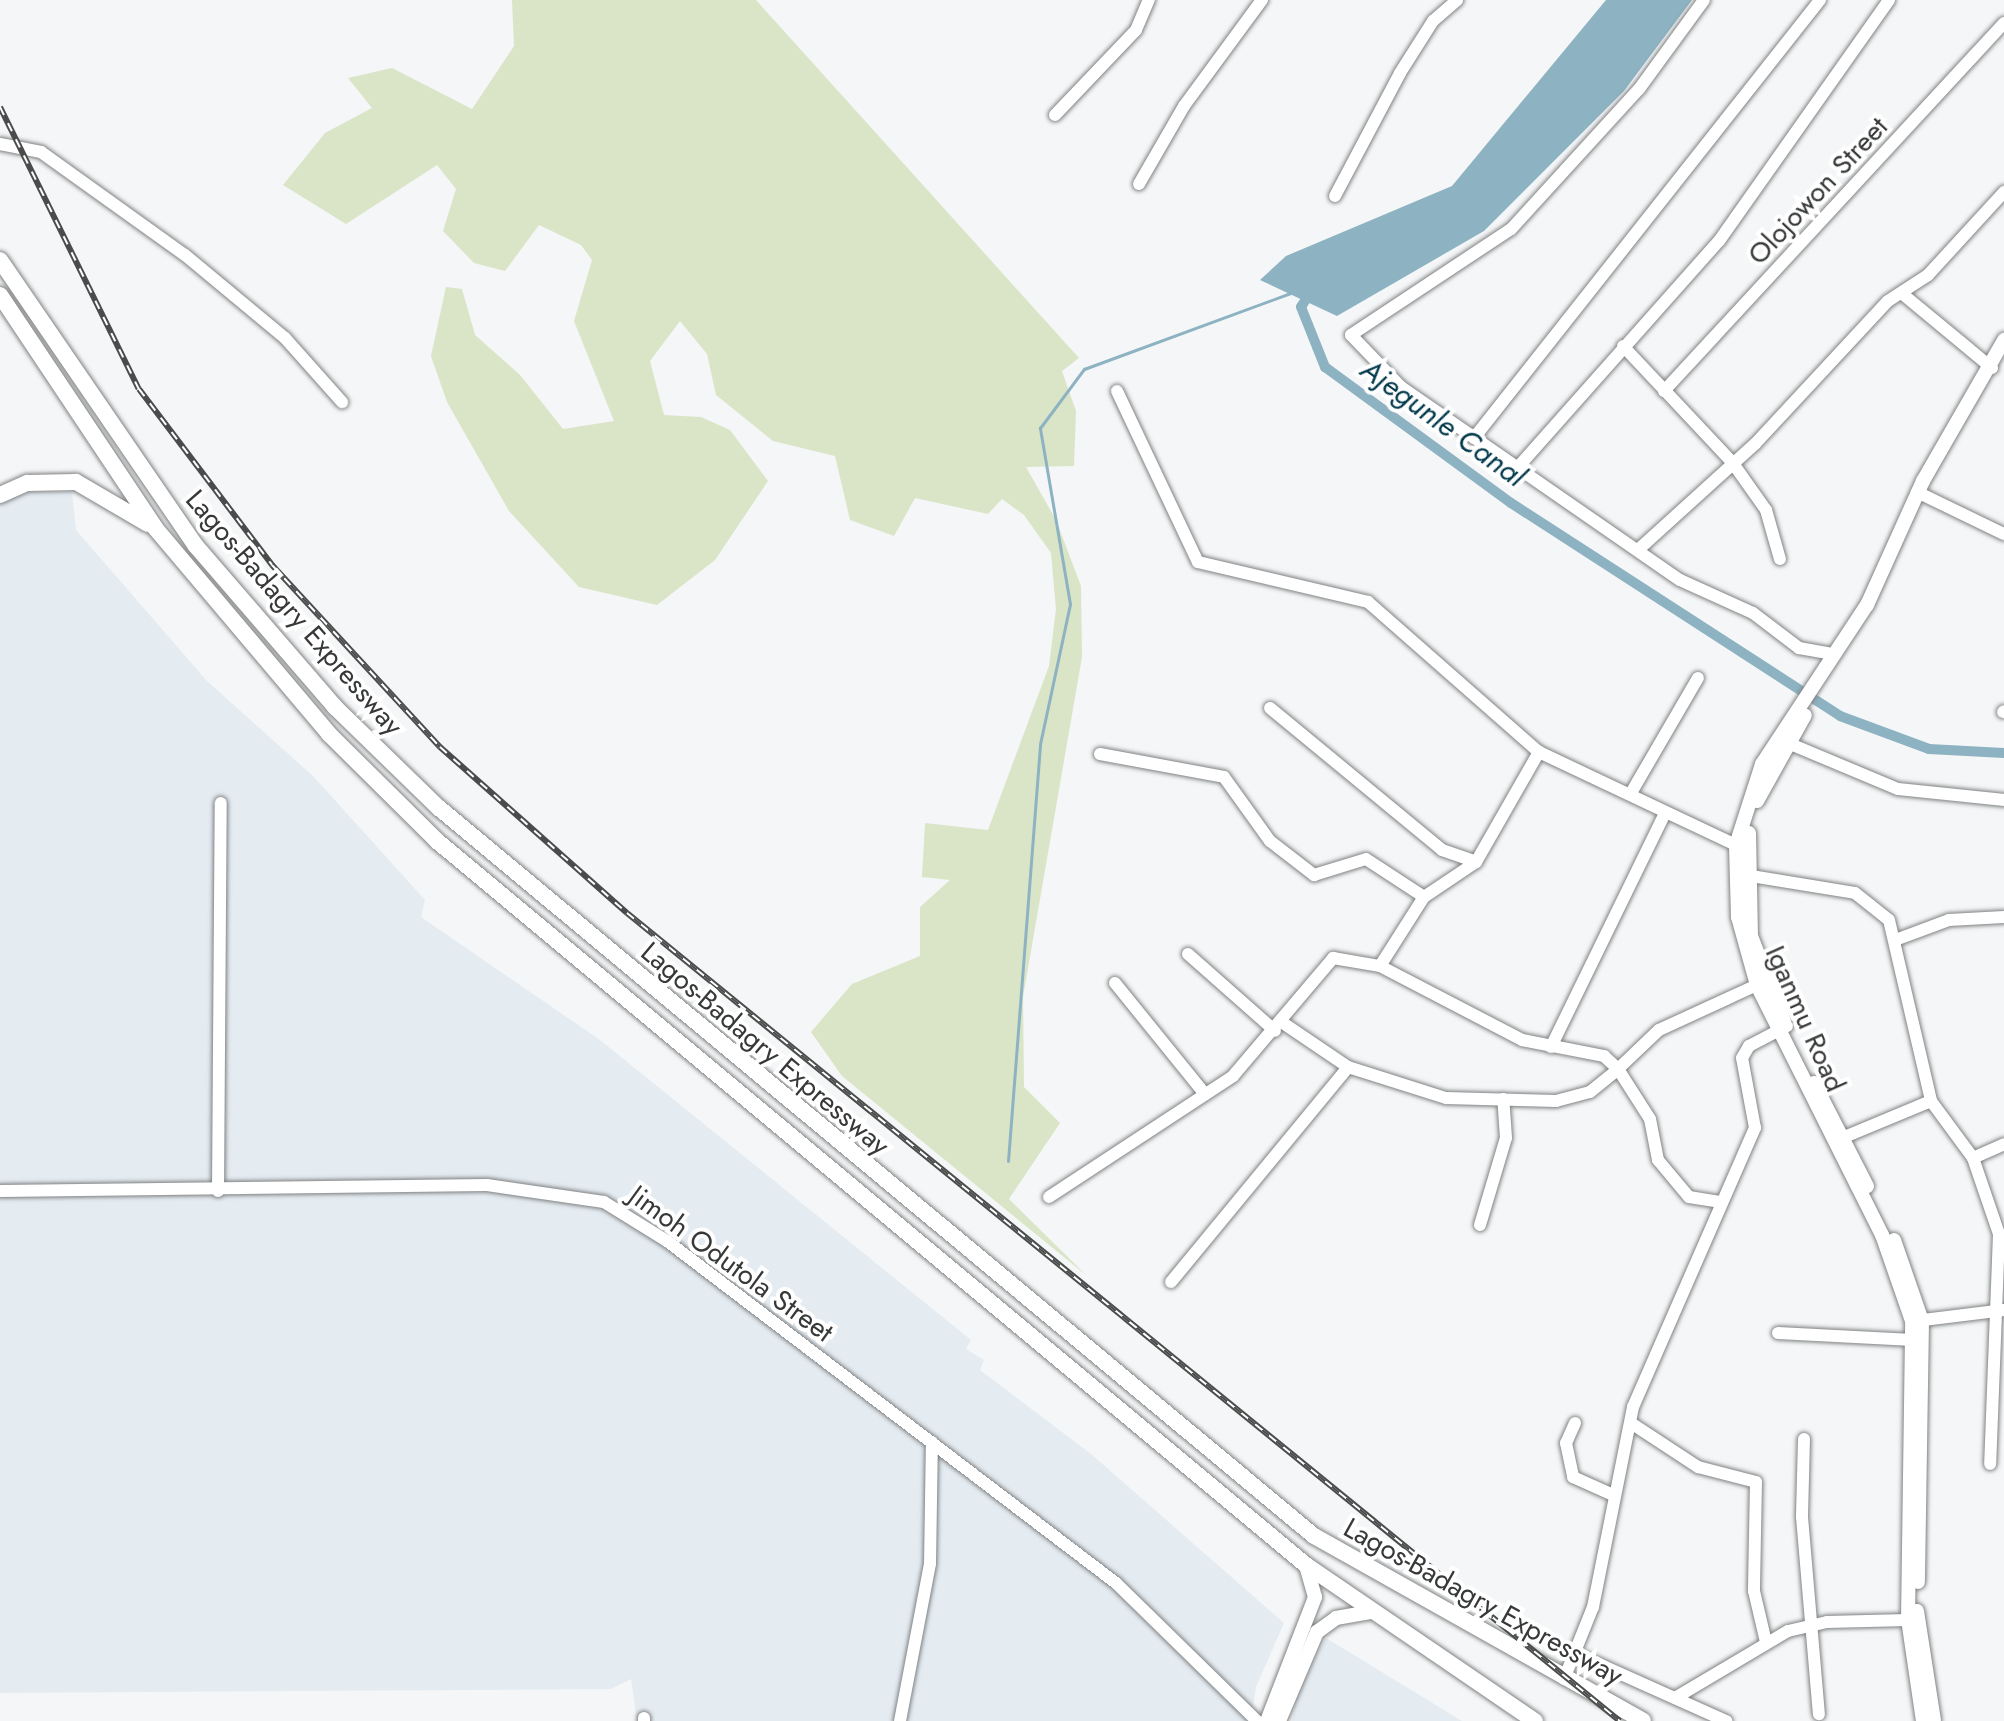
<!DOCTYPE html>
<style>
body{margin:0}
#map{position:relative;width:2004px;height:1721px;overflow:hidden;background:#f4f6f7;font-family:Jost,sans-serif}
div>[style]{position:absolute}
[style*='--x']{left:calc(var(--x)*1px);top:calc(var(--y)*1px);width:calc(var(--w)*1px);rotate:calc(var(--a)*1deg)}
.built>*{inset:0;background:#e4ecf2}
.green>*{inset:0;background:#dae5c7}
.water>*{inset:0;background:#8db2c2}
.stream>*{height:3px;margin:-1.5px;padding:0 1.5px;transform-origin:1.5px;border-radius:1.5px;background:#8db2c2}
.canal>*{height:10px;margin:-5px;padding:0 5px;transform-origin:5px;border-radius:5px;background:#8db2c2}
.roads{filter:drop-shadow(0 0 2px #808283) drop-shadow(0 0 2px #808283)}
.minor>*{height:12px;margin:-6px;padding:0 6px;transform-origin:6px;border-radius:6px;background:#fff}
.major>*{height:14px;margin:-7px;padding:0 7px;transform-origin:7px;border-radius:7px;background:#fff}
.highway>*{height:16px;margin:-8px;padding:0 8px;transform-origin:8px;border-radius:8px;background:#fff}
.rail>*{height:6px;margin-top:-3px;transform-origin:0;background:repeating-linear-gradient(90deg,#fff 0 9px,#4a4b4b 0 18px);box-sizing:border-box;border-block:2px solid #4a4b4b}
span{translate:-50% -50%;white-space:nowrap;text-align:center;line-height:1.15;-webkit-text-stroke:8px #fff;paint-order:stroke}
.street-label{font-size:28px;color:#373838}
.water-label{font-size:30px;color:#01394b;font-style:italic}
</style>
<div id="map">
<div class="built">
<div style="clip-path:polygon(29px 492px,72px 492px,76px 530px,207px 681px,314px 777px,425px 900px,421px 917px,600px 1040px,971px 1340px,966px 1349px,984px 1360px,980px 1370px,1091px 1454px,1284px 1623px,1256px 1687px,1251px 1721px,637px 1721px,631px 1679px,611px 1689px,0 1693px,0 502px)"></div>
<div style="clip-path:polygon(1326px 1638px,1462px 1721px,1292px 1721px,1299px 1685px)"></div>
</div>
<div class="green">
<div style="clip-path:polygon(512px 0,756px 0,1079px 358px,1062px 371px,1076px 411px,1074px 466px,1026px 467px,1056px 520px,1081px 586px,1082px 657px,1023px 997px,1024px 1087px,1060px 1123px,1009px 1199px,1086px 1275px,842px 1076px,811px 1032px,852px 984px,920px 956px,920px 907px,950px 880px,922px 877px,925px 823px,988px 830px,1049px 666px,1056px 609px,1051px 553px,1024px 515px,1002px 499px,988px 514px,915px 498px,894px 536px,850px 520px,835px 456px,773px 441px,716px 395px,707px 354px,680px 321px,650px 361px,664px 415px,701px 417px,730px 430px,768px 481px,715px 560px,657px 605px,579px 587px,509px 511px,447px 402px,431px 356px,446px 287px,462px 289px,475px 335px,520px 375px,563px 429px,614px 421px,574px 321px,592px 260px,581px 245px,539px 225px,505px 271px,474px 263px,443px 231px,456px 189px,437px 165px,346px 224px,283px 185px,325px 133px,372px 108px,348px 78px,392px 68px,472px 109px,514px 46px)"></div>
</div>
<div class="water">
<div style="clip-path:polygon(1606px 0,1692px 0,1624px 91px,1484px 231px,1337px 316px,1260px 280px,1286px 256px,1452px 186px)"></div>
</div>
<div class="stream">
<div style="--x:1008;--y:1161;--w:418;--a:-85.6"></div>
<div style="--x:1040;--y:744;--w:143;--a:-77.9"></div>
<div style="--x:1070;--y:604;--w:179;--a:-99.7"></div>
<div style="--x:1040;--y:428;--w:74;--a:-53.3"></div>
<div style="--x:1084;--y:369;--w:223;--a:-20.2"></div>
</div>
<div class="canal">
<div style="--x:1312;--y:290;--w:20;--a:123"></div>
<div style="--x:1301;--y:307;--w:65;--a:68.2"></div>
<div style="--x:1325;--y:367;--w:230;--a:36.2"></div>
<div style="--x:1511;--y:503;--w:392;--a:32.9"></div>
<div style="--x:1840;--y:716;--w:95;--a:20.3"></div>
<div style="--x:1929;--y:749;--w:75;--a:3.1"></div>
</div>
<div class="roads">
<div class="minor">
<div style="--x:1704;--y:0;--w:110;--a:126.1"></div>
<div style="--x:1639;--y:89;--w:190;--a:132.4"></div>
<div style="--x:1511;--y:229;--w:192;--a:146.5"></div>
<div style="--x:1351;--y:335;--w:72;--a:46.1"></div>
<div style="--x:1401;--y:387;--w:339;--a:34.7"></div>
<div style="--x:1680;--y:580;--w:80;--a:24.3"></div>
<div style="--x:1753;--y:613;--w:58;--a:37.3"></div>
<div style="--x:1799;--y:648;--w:35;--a:10"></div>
<div style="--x:1055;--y:115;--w:117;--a:-46.4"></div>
<div style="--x:1136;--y:30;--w:33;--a:-67"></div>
<div style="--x:0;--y:144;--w:42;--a:11"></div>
<div style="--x:41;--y:152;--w:177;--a:35.6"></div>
<div style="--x:185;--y:255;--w:130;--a:39.7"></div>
<div style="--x:285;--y:338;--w:86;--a:48.3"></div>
<div style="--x:1139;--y:184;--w:90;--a:-60"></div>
<div style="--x:1184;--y:106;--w:132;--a:-53.7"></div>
<div style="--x:1335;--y:196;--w:139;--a:-62.1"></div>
<div style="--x:1400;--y:73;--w:62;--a:-57.6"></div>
<div style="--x:1433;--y:21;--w:32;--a:-41"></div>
<div style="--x:1905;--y:296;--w:113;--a:39.6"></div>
<div style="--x:1623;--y:346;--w:159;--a:46.8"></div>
<div style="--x:1732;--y:462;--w:59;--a:54.7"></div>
<div style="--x:1766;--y:510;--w:51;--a:74.1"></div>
<div style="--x:1117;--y:391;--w:189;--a:64.7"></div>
<div style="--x:1198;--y:562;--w:175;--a:13.2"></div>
<div style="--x:1368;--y:602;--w:227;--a:41.3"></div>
<div style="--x:1539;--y:752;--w:218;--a:25.3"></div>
<div style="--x:1664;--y:391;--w:501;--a:-47.26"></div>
<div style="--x:1474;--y:438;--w:558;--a:-51.69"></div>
<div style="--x:1519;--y:466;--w:301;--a:-48.4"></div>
<div style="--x:1719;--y:241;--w:295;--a:-54.8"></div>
<div style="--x:1917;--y:492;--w:97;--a:25.8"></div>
<div style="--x:1639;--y:549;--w:156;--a:-42.2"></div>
<div style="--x:1755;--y:444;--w:195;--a:-47.1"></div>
<div style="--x:1888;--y:301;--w:48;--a:-33"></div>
<div style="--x:1928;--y:275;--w:113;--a:-47.5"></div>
<div style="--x:1270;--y:708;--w:223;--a:39.5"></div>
<div style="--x:1442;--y:850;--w:36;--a:19"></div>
<div style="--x:2003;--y:712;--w:1;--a:-45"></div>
<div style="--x:1788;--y:743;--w:119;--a:22.7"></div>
<div style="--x:1898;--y:789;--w:107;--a:5.9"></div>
<div style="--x:1100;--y:754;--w:126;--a:10.5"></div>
<div style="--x:1224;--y:777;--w:79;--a:54.3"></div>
<div style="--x:1270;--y:841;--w:56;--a:37.7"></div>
<div style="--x:1314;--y:875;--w:54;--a:-17.1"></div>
<div style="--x:1366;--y:859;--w:69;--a:33.2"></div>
<div style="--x:1631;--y:793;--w:133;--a:-59.8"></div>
<div style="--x:1745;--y:875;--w:111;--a:9.3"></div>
<div style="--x:1855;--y:893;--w:43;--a:38.5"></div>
<div style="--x:1889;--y:920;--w:186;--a:76.9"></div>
<div style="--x:1931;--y:1101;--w:71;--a:53.6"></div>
<div style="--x:1973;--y:1158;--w:80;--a:71.1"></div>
<div style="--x:1999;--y:1234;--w:230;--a:92.2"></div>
<div style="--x:1898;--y:939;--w:54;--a:-20.4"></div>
<div style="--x:1949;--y:920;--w:55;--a:-3.1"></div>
<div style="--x:1188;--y:954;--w:116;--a:41.5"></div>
<div style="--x:1380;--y:966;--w:82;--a:-57.5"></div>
<div style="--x:1424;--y:897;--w:63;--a:-33.9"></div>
<div style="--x:1476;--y:862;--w:127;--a:-60.2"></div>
<div style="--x:1115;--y:983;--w:143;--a:51"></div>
<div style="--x:1283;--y:1023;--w:78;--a:34.1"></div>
<div style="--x:1348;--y:1067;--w:103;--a:17.6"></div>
<div style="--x:1446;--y:1098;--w:110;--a:1.6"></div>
<div style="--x:1556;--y:1101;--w:35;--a:-15"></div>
<div style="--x:1590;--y:1092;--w:36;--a:-39"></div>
<div style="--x:1618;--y:1069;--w:59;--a:57.4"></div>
<div style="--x:1650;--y:1119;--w:42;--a:79"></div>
<div style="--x:1658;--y:1160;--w:48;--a:50"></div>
<div style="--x:1689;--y:1197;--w:31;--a:9"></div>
<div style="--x:1551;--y:1047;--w:260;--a:-64"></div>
<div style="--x:1842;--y:1138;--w:96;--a:-22.6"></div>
<div style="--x:1973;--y:1158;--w:34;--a:-24"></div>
<div style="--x:0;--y:1191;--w:487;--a:-0.7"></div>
<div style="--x:487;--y:1185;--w:118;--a:8.3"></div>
<div style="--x:604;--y:1202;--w:74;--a:31.8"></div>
<div style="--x:667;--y:1241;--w:564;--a:37.3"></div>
<div style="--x:1116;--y:1583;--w:197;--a:44.4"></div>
<div style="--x:218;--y:1191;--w:388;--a:-89.6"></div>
<div style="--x:1049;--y:1197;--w:220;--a:-33.3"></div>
<div style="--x:1233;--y:1076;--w:155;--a:-49.7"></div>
<div style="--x:1333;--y:958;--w:48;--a:9.7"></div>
<div style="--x:1380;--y:966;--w:160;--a:27.5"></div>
<div style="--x:1522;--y:1040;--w:84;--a:11"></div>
<div style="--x:1604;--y:1056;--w:19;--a:43"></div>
<div style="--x:1618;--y:1069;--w:57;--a:-43.6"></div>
<div style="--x:1659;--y:1030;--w:108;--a:-24.7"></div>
<div style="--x:1480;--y:1225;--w:91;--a:-73.4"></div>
<div style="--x:1506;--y:1138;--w:39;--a:-94"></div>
<div style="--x:1171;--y:1282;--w:278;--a:-50.5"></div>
<div style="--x:1915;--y:1321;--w:90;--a:-7"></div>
<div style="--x:1778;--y:1333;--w:135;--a:3"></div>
<div style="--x:1575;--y:1423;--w:22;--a:114"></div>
<div style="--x:1566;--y:1443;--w:35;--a:78"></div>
<div style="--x:1573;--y:1477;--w:44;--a:24.2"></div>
<div style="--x:1634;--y:1425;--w:77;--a:33.3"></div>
<div style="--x:1698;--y:1467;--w:60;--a:14.5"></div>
<div style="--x:1756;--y:1482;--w:109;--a:91.1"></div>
<div style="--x:1754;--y:1591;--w:52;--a:76.8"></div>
<div style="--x:1804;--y:1439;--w:78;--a:91.5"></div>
<div style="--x:1802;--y:1517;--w:198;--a:85.1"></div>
<div style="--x:1574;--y:1653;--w:167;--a:24.1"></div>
<div style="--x:1564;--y:1679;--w:78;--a:-68.1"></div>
<div style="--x:1593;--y:1607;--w:204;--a:-78.7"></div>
<div style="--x:1633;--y:1407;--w:305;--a:-66.4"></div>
<div style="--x:1755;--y:1128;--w:71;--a:-100.5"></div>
<div style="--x:1742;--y:1058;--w:14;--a:-60"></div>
<div style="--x:1749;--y:1046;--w:43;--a:-27.8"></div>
<div style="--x:1675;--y:1698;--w:131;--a:-30.7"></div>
<div style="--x:1788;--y:1631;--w:40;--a:-13"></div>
<div style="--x:1827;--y:1622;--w:81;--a:-1.4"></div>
<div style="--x:644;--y:1718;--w:3;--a:90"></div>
<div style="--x:900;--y:1721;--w:160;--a:-79.2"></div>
<div style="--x:930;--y:1564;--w:122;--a:-89.1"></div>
</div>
<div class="major">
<div style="--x:1757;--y:801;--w:98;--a:-60.8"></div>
<div style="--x:1749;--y:833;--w:103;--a:88.9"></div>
<div style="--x:1751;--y:936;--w:91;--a:68.8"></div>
<div style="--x:1814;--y:1083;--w:116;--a:62.8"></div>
<div style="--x:1894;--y:1240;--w:86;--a:70.9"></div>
<div style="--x:1922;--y:1321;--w:261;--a:90.9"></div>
<div style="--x:1917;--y:1611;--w:111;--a:81.2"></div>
<div style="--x:1267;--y:1721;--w:133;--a:-68.8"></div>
<div style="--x:1315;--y:1597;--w:33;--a:-106"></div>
<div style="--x:1279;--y:1721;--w:97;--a:-66.9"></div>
<div style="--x:1317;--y:1632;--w:24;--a:-36"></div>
<div style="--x:1336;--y:1618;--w:36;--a:-10"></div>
<div style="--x:1923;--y:1721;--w:102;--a:-98.4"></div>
<div style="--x:1908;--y:1620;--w:299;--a:-89.2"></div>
<div style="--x:1912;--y:1321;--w:91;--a:-109.2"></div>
<div style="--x:1882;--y:1235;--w:280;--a:-116.6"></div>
<div style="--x:1757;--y:985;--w:71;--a:-105.6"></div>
<div style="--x:1738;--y:917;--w:72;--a:-91.6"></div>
<div style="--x:1736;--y:845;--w:85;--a:-72.2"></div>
<div style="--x:1762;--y:764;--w:191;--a:-56.6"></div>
<div style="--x:1867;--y:605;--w:136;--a:-65.7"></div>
<div style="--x:1923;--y:481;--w:163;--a:-60.1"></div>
</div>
<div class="highway">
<div style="--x:0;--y:260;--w:347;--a:55.6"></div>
<div style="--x:196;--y:546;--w:213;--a:49.2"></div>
<div style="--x:335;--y:707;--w:145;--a:44.2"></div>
<div style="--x:439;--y:808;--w:1138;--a:39.76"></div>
<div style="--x:1314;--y:1536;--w:377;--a:29.3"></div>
<div style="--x:0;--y:295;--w:281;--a:56.3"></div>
<div style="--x:156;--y:529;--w:268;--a:49.8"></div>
<div style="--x:329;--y:734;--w:152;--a:44.7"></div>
<div style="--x:437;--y:841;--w:1131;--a:39.8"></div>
<div style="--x:1306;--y:1565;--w:277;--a:34.3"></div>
<div style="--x:0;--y:495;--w:30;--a:-24"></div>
<div style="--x:27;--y:483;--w:49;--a:-1.2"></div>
<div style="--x:76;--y:482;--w:83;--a:30.3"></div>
</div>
</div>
<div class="rail">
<div style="--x:0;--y:107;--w:314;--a:63.8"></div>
<div style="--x:139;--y:389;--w:221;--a:52.9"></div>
<div style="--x:272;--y:565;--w:248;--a:47.3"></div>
<div style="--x:440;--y:747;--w:250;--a:41.6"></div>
<div style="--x:627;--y:913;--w:1280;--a:39.14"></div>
</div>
<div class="street-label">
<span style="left:1818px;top:191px;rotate:-47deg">Olojowon Street</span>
<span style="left:294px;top:613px;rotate:49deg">Lagos-Badagry Expressway</span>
<span style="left:1805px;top:1019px;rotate:66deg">Iganmu Road</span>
<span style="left:765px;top:1049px;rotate:40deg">Lagos-Badagry Expressway</span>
<span style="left:731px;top:1264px;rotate:36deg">Jimoh Odutola Street</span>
<span style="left:1483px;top:1602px;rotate:29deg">Lagos-Badagry Expressway</span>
</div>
<div class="water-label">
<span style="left:1443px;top:423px;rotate:36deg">Ajegunle Canal</span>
</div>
</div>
